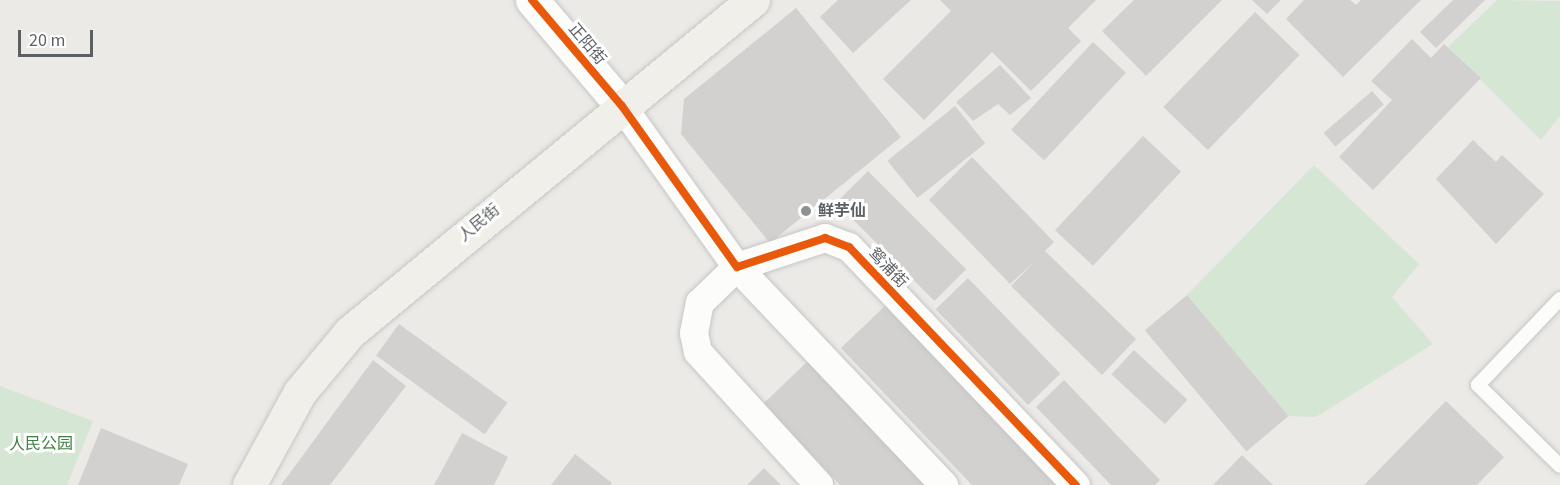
<!DOCTYPE html>
<meta charset="utf-8">
<style>
body{margin:0}
#map{position:relative;width:1560px;height:485px;overflow:hidden;background:#ebeae7;font-family:"Source Sans 3","Noto Sans SC",sans-serif}
div>[style]{position:absolute}
[style*='--x']{left:calc(var(--x)*1px);top:calc(var(--y)*1px);width:calc(var(--w)*1px);rotate:calc(var(--a)*1deg)}
.green>*{inset:0;background:#d6e6d4}
.building>*{inset:0;background:#d2d1cf;transform-origin:0 0}
.roads{filter:drop-shadow(0 0 2px #c6c6c6) drop-shadow(0 0 2px #c6c6c6)}
.service>*{height:14px;margin:-7px;padding:0 7px;transform-origin:7px;border-radius:7px;background:#fcfcfb}
.minor>*{height:28px;margin:-14px;padding:0 14px;transform-origin:14px;border-radius:14px;background:#fcfcfb}
.tertiary>*{height:33px;margin:-16.5px;padding:0 16.5px;transform-origin:16.5px;border-radius:16.5px;background:#fcfcfb}
.primary>*{height:33px;margin:-16.5px;padding:0 16.5px;transform-origin:16.5px;border-radius:16.5px;background:#f1efe9}
.cycleway>*{height:8px;margin:-4px;padding:0 4px;transform-origin:4px;border-radius:4px;background:#e8590c}
.dots>*{width:16px;height:16px;translate:-50% -50%;box-sizing:border-box;border:3px solid #fff;border-radius:50%}
span{translate:-50% -50%;white-space:nowrap;text-align:center;line-height:1.15;-webkit-text-stroke:6px #fff;paint-order:stroke}
.street-label{font-size:16px;color:#5d6063}
.poi-label{font-size:16px;color:#5d6063;font-weight:700}
.left{translate:0 -50%;text-align:left}
.park-label{font-size:16px;color:#3f7f41}
.scale{position:absolute;left:18px;top:30px;width:75px;height:27px;box-sizing:border-box;border:3px solid #5d6063;border-top:0;padding-left:8px;font-size:18px;line-height:21px;white-space:nowrap;color:#5d6063;-webkit-text-stroke:4px #fff;paint-order:stroke}
</style>
<div id="map">
<div class="green">
<div style="clip-path:polygon(1497px 0,1560px 1px,1560px 116px,1541px 140px,1448px 47px)"></div>
<div style="clip-path:polygon(1314px 165px,1419px 264px,1392px 297px,1433px 344px,1316px 417px,1288px 416px,1187px 295px)"></div>
<div style="clip-path:polygon(0 386px,93px 421px,67px 485px,0 485px)"></div>
</div>
<div class="building">
<div style="clip-path:polygon(838px 0,911px 0,853px 53px,820px 17px)"></div>
<div style="clip-path:polygon(940px 0,1096px 0,1068px 28px,1081px 41px,1031px 91px,992px 52px,924px 120px,883px 79px,951px 11px)"></div>
<div style="clip-path:polygon(1134px 0,1222px 0,1146px 76px,1102px 31px)"></div>
<div style="clip-path:polygon(1252px 0,1281px 0,1267px 14px)"></div>
<div style="clip-path:polygon(1304px 0,1350px 0,1356px 5px,1361px 0,1421px 0,1343px 77px,1286px 19px)"></div>
<div style="clip-path:polygon(1453px 0,1485px 0,1436px 48px,1420px 32px)"></div>
<div style="clip-path:polygon(796px 8px,901px 137px,770px 243px,681px 134px,684px 99px)"></div>
<div style="left:1255px;top:12px;width:62px;height:132px;rotate:44deg"></div>
<div style="clip-path:polygon(1412px 39px,1431px 58px,1444px 44px,1481px 78px,1373px 190px,1339px 157px,1392px 100px,1371px 81px)"></div>
<div style="left:1093px;top:42px;width:45px;height:120px;rotate:43deg"></div>
<div style="clip-path:polygon(1000px 65px,1031px 98px,1010px 115px,998px 104px,973px 121px,956px 102px)"></div>
<div style="left:1372px;top:91px;width:18px;height:64px;rotate:49deg"></div>
<div style="left:955px;top:106px;width:48px;height:87px;rotate:51deg"></div>
<div style="left:1143px;top:136px;width:52px;height:129px;rotate:43deg"></div>
<div style="clip-path:polygon(1473px 140px,1496px 162px,1502px 155px,1544px 194px,1496px 244px,1436px 179px)"></div>
<div style="clip-path:polygon(972px 157px,1054px 242px,1045px 251px,1136px 339px,1102px 375px,1011px 286px,1034px 262px,1010px 284px,929px 200px)"></div>
<div style="left:868px;top:171px;width:139px;height:45px;rotate:45deg"></div>
<div style="left:968px;top:278px;width:133px;height:45px;rotate:46deg"></div>
<div style="left:1187px;top:295px;width:158px;height:55px;rotate:50deg"></div>
<div style="clip-path:polygon(888px 303px,1063px 485px,972px 485px,841px 348px)"></div>
<div style="left:399px;top:324px;width:134px;height:39px;rotate:36deg"></div>
<div style="left:1134px;top:350px;width:73px;height:33px;rotate:43deg"></div>
<div style="clip-path:polygon(373px 360px,406px 386px,330px 485px,281px 485px)"></div>
<div style="clip-path:polygon(808px 361px,927px 485px,840px 485px,763px 404px)"></div>
<div style="clip-path:polygon(1064px 380px,1160px 480px,1155px 485px,1111px 485px,1036px 407px)"></div>
<div style="clip-path:polygon(1446px 401px,1504px 457px,1477px 485px,1364px 485px)"></div>
<div style="clip-path:polygon(101px 428px,188px 464px,179px 485px,78px 485px)"></div>
<div style="clip-path:polygon(462px 433px,508px 457px,494px 485px,434px 485px)"></div>
<div style="clip-path:polygon(575px 454px,612px 483px,610px 485px,551px 485px)"></div>
<div style="clip-path:polygon(1242px 455px,1273px 485px,1213px 485px)"></div>
<div style="clip-path:polygon(764px 468px,781px 485px,747px 485px)"></div>
</div>
<div class="roads">
<div class="service">
<div style="--x:1560;--y:299;--w:119;--a:133.6"></div>
<div style="--x:1478;--y:385;--w:115;--a:44.6"></div>
</div>
<div class="minor">
<div style="--x:622;--y:106;--w:198;--a:54.5"></div>
<div style="--x:737;--y:267;--w:93;--a:-18.2"></div>
<div style="--x:825;--y:238;--w:26;--a:21"></div>
<div style="--x:849;--y:247;--w:329;--a:46.4"></div>
<div style="--x:819;--y:485;--w:180;--a:-132.3"></div>
<div style="--x:698;--y:352;--w:19;--a:-102"></div>
<div style="--x:694;--y:333;--w:31;--a:-79"></div>
<div style="--x:700;--y:303;--w:52;--a:-44.2"></div>
<div style="--x:737;--y:267;--w:301;--a:46.5"></div>
</div>
<div class="tertiary">
<div style="--x:532;--y:0;--w:139;--a:49.7"></div>
</div>
<div class="primary">
<div style="--x:249;--y:485;--w:106;--a:-61.3"></div>
<div style="--x:300;--y:392;--w:78;--a:-50.2"></div>
<div style="--x:350;--y:332;--w:522;--a:-39.48"></div>
</div>
</div>
<div class="cycleway">
<div style="--x:532;--y:0;--w:139;--a:49.7"></div>
<div style="--x:622;--y:106;--w:198;--a:54.5"></div>
<div style="--x:737;--y:267;--w:93;--a:-18.2"></div>
<div style="--x:825;--y:238;--w:26;--a:21"></div>
<div style="--x:849;--y:247;--w:329;--a:46.4"></div>
</div>
<div class="dots">
<div style="left:806px;top:211px;background:#8f9091"></div>
</div>
<div class="street-label">
<span style="left:587px;top:44px;rotate:50deg">正阳街</span>
<span style="left:479px;top:223px;rotate:-39deg">人民街</span>
<span style="left:888px;top:268px;rotate:46deg">鸳浦街</span>
</div>
<div class="poi-label">
<span class="left" style="left:818px;top:211px">鲜芋仙</span>
</div>
<div class="park-label">
<span style="left:41px;top:444px">人民公园</span>
</div>
<div class="scale">20 m</div>
</div>
